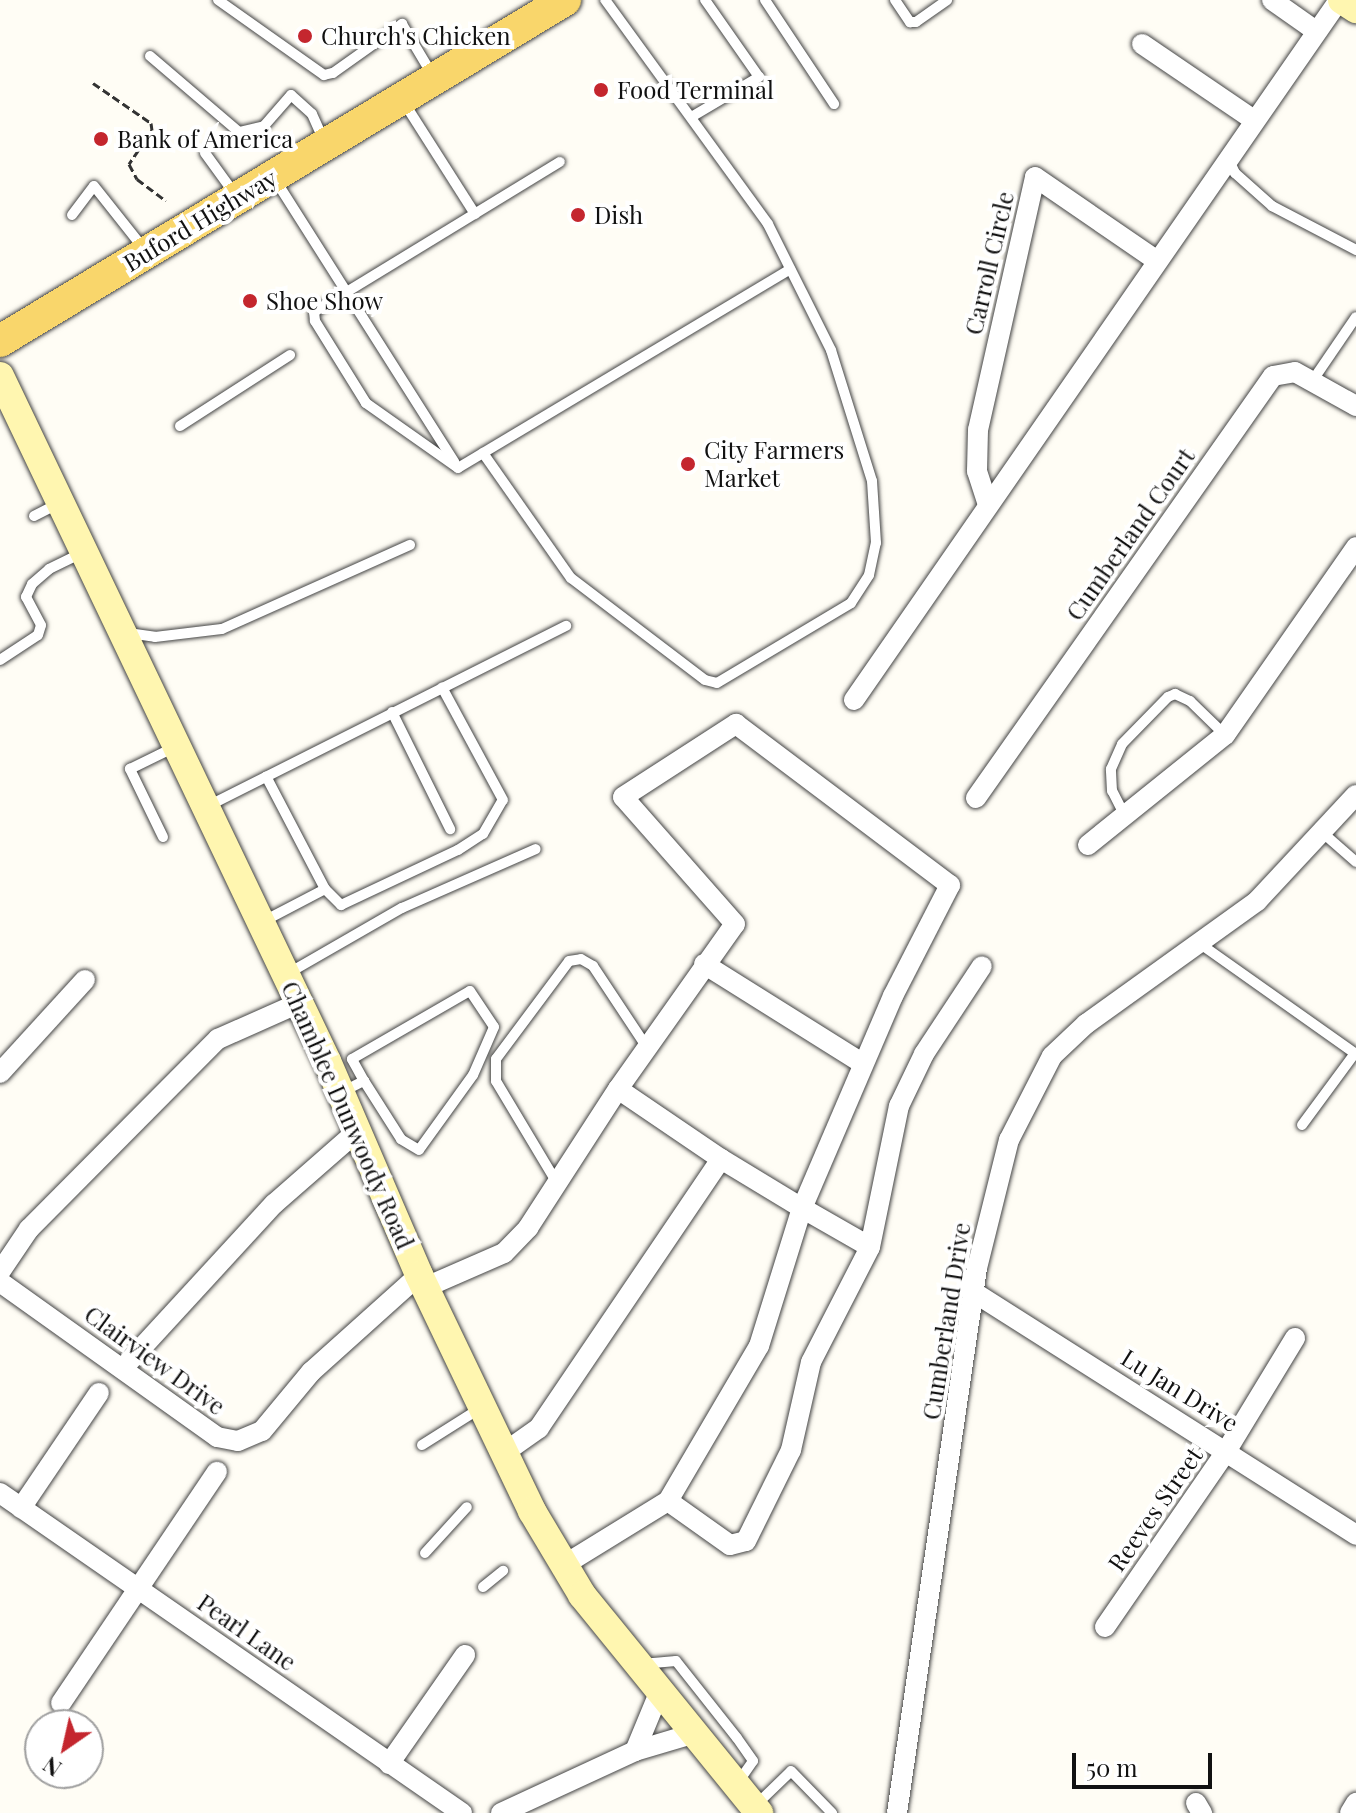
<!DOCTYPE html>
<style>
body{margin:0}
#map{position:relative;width:1356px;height:1813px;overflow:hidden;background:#fffdf5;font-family:"Playfair Display",serif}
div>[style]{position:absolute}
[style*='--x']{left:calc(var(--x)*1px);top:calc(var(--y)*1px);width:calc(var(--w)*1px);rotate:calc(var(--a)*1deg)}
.path>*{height:3px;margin-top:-1.5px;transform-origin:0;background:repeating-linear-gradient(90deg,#333 0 8px,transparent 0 12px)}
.roads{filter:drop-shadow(0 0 2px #444) drop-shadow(0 0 2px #444)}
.lane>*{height:10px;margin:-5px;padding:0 5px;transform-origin:5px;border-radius:5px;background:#fff}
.street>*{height:20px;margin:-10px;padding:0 10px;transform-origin:10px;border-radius:10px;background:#fff}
.secondary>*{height:28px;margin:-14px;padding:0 14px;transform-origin:14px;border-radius:14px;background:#fff6b0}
.primary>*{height:32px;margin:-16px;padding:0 16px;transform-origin:16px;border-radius:16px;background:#f9d66b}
.dots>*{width:22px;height:22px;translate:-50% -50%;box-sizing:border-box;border:4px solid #fff;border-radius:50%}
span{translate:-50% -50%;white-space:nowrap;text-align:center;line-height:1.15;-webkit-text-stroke:8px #fff;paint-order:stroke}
.poi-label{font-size:24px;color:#111}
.left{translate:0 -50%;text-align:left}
.street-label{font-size:24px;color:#111}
.north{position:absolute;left:24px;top:1709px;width:80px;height:80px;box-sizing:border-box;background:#fff;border:2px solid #a0a0a0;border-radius:50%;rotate:214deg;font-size:22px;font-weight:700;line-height:32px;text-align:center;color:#111}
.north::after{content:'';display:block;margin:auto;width:28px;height:36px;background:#c4262e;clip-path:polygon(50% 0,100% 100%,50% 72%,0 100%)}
.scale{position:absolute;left:1072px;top:1753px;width:140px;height:36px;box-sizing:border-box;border:4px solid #111;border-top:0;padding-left:10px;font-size:24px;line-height:28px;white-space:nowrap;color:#111;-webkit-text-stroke:6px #fff;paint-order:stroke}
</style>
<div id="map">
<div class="path">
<div style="--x:93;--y:83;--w:70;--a:34.6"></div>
<div style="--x:151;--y:123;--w:7;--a:82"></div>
<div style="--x:152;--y:130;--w:41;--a:124.1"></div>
<div style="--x:129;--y:164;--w:17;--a:62"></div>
<div style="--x:137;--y:179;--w:36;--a:37"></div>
</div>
<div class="roads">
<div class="lane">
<div style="--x:218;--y:0;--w:130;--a:35.3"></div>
<div style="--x:324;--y:75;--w:9;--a:-13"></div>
<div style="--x:333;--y:73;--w:85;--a:-35.4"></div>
<div style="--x:402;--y:24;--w:61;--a:59.2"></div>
<div style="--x:765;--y:0;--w:125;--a:56.4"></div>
<div style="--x:895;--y:0;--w:27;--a:56"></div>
<div style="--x:910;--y:22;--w:6;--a:0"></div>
<div style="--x:916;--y:22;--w:38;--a:-35"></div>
<div style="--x:150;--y:56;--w:117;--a:40.5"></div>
<div style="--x:239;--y:132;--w:26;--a:-13"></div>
<div style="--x:264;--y:126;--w:41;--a:-48.9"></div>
<div style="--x:291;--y:95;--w:28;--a:42"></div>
<div style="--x:312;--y:114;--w:30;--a:66"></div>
<div style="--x:403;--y:101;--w:134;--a:57.5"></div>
<div style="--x:693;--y:116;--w:77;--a:-30.6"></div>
<div style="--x:759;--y:77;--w:94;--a:-125"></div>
<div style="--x:205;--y:153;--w:49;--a:54.1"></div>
<div style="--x:1228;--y:158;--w:17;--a:65"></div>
<div style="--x:1235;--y:173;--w:50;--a:41.7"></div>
<div style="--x:1272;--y:206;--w:95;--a:27.6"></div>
<div style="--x:276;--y:181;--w:333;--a:57.6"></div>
<div style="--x:72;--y:215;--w:36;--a:-53"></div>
<div style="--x:94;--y:186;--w:80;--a:51.6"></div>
<div style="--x:1313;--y:380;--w:76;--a:-55.7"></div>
<div style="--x:180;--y:426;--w:131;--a:-32.8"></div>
<div style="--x:483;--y:453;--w:153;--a:54.9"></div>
<div style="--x:571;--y:578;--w:168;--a:37.3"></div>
<div style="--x:705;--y:680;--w:12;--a:14"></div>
<div style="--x:717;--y:683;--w:156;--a:-30.8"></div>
<div style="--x:851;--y:603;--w:33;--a:-57"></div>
<div style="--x:869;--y:575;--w:33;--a:-78"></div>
<div style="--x:876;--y:543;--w:62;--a:-93.7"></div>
<div style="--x:872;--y:481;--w:137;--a:-107.4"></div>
<div style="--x:831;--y:350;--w:141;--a:-116.6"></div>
<div style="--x:768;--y:224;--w:277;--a:-126"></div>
<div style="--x:458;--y:468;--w:113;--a:-144.8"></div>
<div style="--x:366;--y:403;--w:97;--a:-121.9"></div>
<div style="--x:315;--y:321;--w:9;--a:-96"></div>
<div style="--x:314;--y:312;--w:288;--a:-31.4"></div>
<div style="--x:458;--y:468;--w:387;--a:-30.9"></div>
<div style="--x:34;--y:516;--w:28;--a:-27"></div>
<div style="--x:128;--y:633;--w:27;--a:8"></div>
<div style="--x:155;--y:637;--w:67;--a:-6.8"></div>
<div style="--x:222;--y:629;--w:206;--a:-24.1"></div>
<div style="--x:0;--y:660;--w:45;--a:-33.3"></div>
<div style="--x:38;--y:635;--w:10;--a:-73"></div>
<div style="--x:41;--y:625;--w:32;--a:-118"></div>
<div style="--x:26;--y:597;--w:14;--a:-65"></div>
<div style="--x:32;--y:584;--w:23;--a:-41"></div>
<div style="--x:49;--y:569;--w:37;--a:-26"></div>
<div style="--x:392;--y:712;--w:131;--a:63.6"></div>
<div style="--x:208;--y:806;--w:401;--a:-26.7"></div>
<div style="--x:1125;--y:816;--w:28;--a:-117"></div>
<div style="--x:1112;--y:791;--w:22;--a:-93"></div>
<div style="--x:1111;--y:769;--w:27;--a:-66"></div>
<div style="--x:1122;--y:744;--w:66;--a:-45.6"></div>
<div style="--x:1168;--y:697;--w:8;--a:-23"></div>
<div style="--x:1175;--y:694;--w:17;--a:25"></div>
<div style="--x:1190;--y:701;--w:49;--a:44.2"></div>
<div style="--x:1323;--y:833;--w:44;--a:41.3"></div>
<div style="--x:163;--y:837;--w:76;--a:-115.9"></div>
<div style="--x:130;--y:769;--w:50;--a:-26.1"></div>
<div style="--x:325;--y:889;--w:23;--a:45"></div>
<div style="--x:341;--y:905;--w:129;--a:-25.2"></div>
<div style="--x:458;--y:850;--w:30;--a:-33"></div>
<div style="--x:483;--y:834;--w:39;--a:-60"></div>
<div style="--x:503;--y:800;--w:128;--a:-118.4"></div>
<div style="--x:262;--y:922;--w:71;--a:-27.6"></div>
<div style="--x:325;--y:889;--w:127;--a:-117.6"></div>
<div style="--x:1199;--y:943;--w:192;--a:35.3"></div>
<div style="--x:287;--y:974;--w:133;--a:-29.9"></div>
<div style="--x:402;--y:908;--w:146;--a:-23.8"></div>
<div style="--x:342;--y:1092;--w:25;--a:-27"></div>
<div style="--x:364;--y:1081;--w:25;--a:-119"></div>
<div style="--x:352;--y:1059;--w:136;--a:-30"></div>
<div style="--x:470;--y:991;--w:43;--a:56.3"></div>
<div style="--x:494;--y:1027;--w:52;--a:113.6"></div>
<div style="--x:473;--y:1075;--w:92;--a:125.8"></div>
<div style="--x:419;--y:1150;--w:21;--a:-149"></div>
<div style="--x:401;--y:1139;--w:69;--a:-122.5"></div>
<div style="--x:1302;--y:1125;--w:89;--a:-53.6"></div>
<div style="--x:557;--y:1183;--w:119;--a:-120.9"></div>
<div style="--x:496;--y:1081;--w:22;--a:-90"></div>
<div style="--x:496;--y:1059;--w:122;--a:-53.3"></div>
<div style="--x:569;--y:961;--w:12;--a:-9"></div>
<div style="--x:581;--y:959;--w:14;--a:30"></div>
<div style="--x:593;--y:966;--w:96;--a:56.5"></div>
<div style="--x:422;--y:1445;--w:67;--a:-32.3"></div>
<div style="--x:425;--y:1553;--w:62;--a:-47.6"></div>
<div style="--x:483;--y:1587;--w:26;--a:-39"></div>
<div style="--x:642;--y:1664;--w:34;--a:-5"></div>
<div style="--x:676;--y:1661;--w:98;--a:51.6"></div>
<div style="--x:737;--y:1738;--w:28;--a:55"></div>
<div style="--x:753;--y:1761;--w:28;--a:125"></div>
<div style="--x:757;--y:1804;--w:47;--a:-44.1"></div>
<div style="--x:791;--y:1771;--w:59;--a:45.7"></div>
</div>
<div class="street">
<div style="--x:1272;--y:0;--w:54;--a:35.2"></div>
<div style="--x:1142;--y:44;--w:135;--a:34.2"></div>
<div style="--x:988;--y:505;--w:36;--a:-108"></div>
<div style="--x:977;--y:471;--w:41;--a:-88.6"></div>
<div style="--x:978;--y:430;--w:259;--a:-77.3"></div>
<div style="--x:1035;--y:177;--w:148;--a:34.5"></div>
<div style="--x:854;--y:700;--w:852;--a:-55.28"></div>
<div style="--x:976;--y:798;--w:516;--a:-54.86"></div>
<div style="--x:1273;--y:376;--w:22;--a:-10"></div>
<div style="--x:1295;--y:372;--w:70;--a:29.1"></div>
<div style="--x:1088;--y:845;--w:176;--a:-38.8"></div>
<div style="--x:1225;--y:735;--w:229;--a:-55.1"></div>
<div style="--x:704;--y:964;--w:186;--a:32.1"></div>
<div style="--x:0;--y:1073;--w:126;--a:-47.6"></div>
<div style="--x:618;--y:1089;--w:202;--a:-54.7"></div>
<div style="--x:735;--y:924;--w:169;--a:-131.4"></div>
<div style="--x:623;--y:797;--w:135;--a:-32.9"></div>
<div style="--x:736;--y:724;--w:268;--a:37"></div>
<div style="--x:950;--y:885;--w:125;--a:117.2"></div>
<div style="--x:893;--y:996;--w:231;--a:113.2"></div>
<div style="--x:802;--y:1208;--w:95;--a:-148.8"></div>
<div style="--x:0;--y:1272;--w:52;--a:-56"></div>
<div style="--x:29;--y:1229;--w:268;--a:-45.2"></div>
<div style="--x:218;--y:1039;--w:89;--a:-24"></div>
<div style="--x:0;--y:1282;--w:267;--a:35.5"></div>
<div style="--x:217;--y:1437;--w:21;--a:11"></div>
<div style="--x:238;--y:1441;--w:26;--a:-23"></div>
<div style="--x:262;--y:1431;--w:77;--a:-50.3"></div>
<div style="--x:311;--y:1372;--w:145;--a:-41.9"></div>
<div style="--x:426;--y:1287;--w:85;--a:-23.6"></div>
<div style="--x:504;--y:1253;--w:35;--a:-46"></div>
<div style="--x:528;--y:1228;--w:166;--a:-57.1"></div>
<div style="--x:618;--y:1089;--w:125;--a:34.2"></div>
<div style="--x:721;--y:1159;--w:325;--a:124.1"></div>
<div style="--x:539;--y:1428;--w:42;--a:144.8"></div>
<div style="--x:975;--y:1293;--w:451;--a:32.4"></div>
<div style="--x:123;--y:1368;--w:223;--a:-47.4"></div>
<div style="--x:274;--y:1204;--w:108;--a:-41.2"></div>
<div style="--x:0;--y:1493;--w:562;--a:34.71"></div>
<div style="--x:668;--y:1501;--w:76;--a:35.4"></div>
<div style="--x:730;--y:1545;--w:16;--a:-14"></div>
<div style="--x:746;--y:1541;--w:102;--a:-63.7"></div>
<div style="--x:791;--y:1450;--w:90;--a:-77.2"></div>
<div style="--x:811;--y:1362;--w:129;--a:-62.8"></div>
<div style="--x:870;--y:1247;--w:144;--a:-78.4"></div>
<div style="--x:899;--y:1106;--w:58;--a:-64.3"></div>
<div style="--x:924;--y:1054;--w:105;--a:-56.6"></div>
<div style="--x:21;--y:1508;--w:139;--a:-55.9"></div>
<div style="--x:564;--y:1565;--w:122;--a:-31.6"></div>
<div style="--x:668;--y:1501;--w:180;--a:-59.6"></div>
<div style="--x:759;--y:1346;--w:145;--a:-72.7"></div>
<div style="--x:802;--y:1208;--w:78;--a:29.8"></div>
<div style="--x:1105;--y:1627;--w:215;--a:-55.4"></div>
<div style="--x:1227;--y:1450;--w:131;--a:-58.7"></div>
<div style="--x:61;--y:1703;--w:279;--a:-56"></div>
<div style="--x:635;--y:1751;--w:63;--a:-67.5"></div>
<div style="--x:389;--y:1764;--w:133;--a:-55.1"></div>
<div style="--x:1196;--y:1803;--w:12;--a:59"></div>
<div style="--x:501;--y:1813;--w:148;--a:-24.8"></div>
<div style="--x:635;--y:1751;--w:59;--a:-16.6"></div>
<div style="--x:897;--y:1813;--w:551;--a:-81.65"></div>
<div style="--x:977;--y:1268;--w:132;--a:-76"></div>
<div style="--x:1009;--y:1140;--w:94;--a:-62.9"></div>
<div style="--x:1052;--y:1056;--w:47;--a:-43.3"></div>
<div style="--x:1086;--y:1024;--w:211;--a:-35.7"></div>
<div style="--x:1257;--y:901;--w:145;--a:-47"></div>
<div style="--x:1350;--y:1813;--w:12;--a:-59"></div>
</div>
<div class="secondary">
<div style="--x:1342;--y:0;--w:17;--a:33"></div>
<div style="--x:0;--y:376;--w:759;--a:64.48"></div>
<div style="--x:327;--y:1061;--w:233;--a:66.7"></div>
<div style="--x:419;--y:1275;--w:262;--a:64.4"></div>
<div style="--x:532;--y:1511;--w:98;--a:59.2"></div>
<div style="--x:582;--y:1595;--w:281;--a:50.9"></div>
</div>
<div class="primary">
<div style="--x:0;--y:341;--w:660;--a:-31.11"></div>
</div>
</div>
<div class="dots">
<div style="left:305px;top:36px;background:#c4262e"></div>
<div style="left:601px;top:90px;background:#c4262e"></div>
<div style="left:101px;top:139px;background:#c4262e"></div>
<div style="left:578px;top:215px;background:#c4262e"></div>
<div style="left:250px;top:301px;background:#c4262e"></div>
<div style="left:688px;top:464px;background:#c4262e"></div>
</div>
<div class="poi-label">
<span class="left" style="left:321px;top:36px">Church's Chicken</span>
<span class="left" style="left:617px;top:90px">Food Terminal</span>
<span class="left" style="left:117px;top:139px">Bank of America</span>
<span class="left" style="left:594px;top:215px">Dish</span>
<span class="left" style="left:266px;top:301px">Shoe Show</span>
<span class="left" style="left:704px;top:464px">City Farmers<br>Market</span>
</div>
<div class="street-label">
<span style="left:200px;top:220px;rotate:-31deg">Buford Highway</span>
<span style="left:989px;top:263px;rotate:-77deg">Carroll Circle</span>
<span style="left:1130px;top:534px;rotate:-55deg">Cumberland Court</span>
<span style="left:348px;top:1115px;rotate:66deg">Chamblee Dunwoody Road</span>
<span style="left:946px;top:1321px;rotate:-81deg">Cumberland Drive</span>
<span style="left:155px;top:1360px;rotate:36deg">Clairview Drive</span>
<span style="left:1180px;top:1390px;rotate:32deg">Lu Jan Drive</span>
<span style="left:1155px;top:1509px;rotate:-55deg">Reeves Street</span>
<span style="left:247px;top:1632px;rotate:35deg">Pearl Lane</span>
</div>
<div class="north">N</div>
<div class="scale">50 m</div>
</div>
